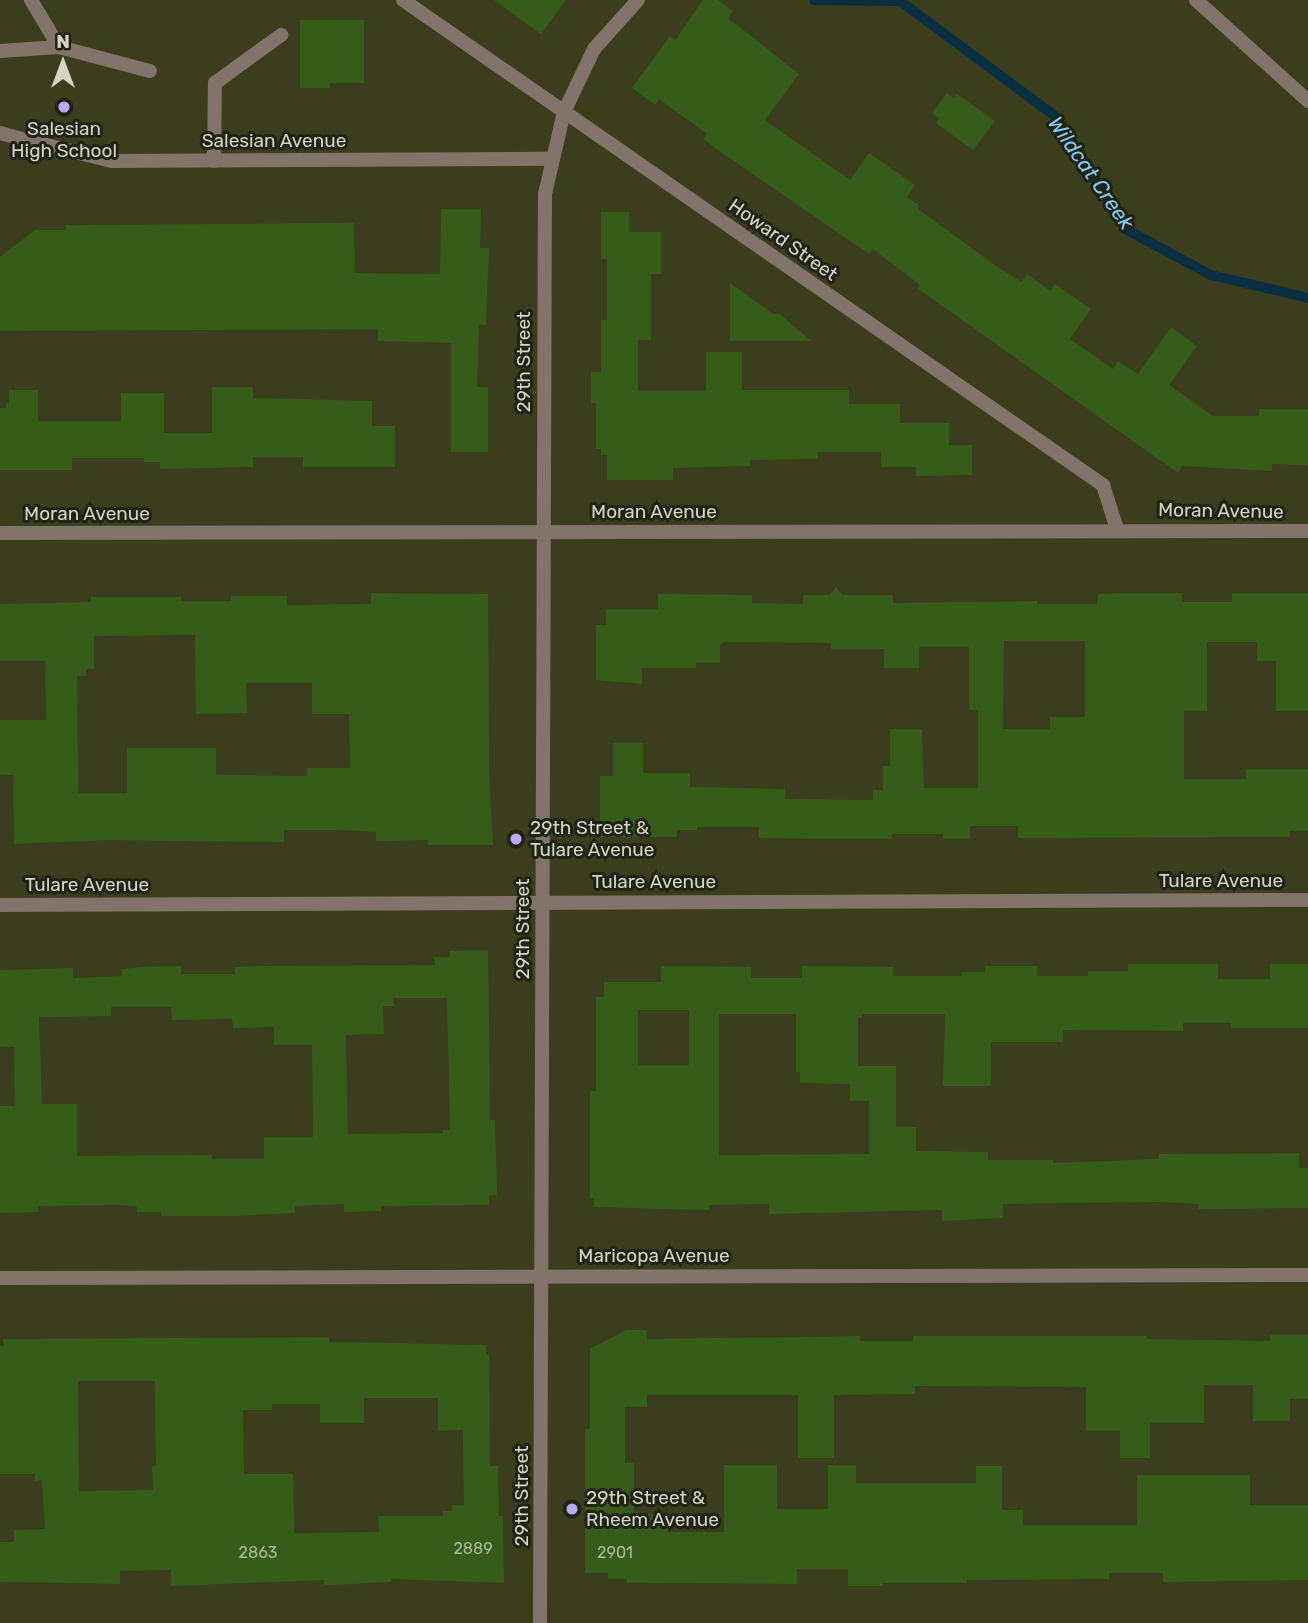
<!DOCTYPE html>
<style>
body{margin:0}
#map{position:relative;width:1308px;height:1623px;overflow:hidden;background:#3a3e1d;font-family:Rubik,sans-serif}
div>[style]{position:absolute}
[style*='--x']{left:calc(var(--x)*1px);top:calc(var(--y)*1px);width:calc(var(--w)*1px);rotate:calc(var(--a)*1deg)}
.stream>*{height:10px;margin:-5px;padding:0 5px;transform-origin:5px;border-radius:5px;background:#0a2f41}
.building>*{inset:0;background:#365c1a}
.service>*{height:14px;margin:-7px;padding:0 7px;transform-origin:7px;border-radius:7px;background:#83746b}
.minor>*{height:14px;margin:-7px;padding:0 7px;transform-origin:7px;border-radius:7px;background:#83746b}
.tertiary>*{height:14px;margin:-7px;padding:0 7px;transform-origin:7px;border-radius:7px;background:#83746b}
.dots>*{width:19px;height:19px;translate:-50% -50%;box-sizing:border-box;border:4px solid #212315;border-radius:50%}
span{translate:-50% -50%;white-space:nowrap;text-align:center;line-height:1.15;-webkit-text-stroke:6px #212315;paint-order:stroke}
.number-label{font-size:16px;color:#acb89a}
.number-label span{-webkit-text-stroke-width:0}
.poi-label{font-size:19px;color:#d3d6c4}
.left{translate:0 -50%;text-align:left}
.street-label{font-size:19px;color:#d3d6c4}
.water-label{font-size:21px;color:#82cdf8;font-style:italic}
.north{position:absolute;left:28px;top:28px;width:70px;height:70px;-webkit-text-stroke:5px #212315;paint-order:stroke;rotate:0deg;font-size:19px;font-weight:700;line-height:28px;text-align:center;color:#d3d6c4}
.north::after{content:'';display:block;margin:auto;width:24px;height:32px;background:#d3d6c4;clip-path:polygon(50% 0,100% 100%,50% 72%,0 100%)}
</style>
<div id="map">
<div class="stream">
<div style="--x:814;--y:0;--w:86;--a:0.7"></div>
<div style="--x:900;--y:1;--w:193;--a:36.6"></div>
<div style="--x:1055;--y:116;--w:135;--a:57.7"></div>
<div style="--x:1127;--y:230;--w:95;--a:28.2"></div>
<div style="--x:1211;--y:275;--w:100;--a:13.3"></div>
</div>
<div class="building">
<div style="clip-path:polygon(494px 0,566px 0,541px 34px)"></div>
<div style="clip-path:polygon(703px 0,718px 0,733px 11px,728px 18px,799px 74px,765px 120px,850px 180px,869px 153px,915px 185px,907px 197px,920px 206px,918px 209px,999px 268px,1022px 282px,1027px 274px,1050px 291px,1055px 284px,1091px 309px,1070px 339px,1113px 369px,1118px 361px,1138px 374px,1171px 327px,1197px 346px,1169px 385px,1213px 416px,1259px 416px,1259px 409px,1308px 409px,1308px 465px,1272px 464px,1272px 471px,1182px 466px,1178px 473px,917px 288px,920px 285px,873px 249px,869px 254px,722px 153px,703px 139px,707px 134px,659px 99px,655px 105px,632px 88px,670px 36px,675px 40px)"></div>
<div style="clip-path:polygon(300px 20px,364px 20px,364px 83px,330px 83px,330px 88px,300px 88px)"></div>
<div style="clip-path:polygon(947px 93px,954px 98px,957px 94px,995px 121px,973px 150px,936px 123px,939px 118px,932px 113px)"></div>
<div style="clip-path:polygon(441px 209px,481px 209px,480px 248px,489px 248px,486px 325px,479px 325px,477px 387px,488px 387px,488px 452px,451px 452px,451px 343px,378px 341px,378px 329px,0 331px,0 257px,35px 230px,66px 230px,66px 225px,354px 223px,355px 273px,440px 274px)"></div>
<div style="clip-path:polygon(601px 212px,629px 212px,629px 232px,661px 232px,661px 274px,651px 274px,651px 340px,638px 340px,638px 391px,706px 391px,706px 352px,742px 352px,742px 390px,849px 390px,849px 404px,900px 404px,900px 423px,949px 423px,949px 445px,972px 445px,972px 475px,916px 476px,916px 467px,881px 467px,881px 452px,818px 452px,818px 459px,750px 460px,750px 466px,673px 468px,673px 480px,607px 480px,607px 455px,601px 455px,601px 449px,596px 449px,596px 403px,591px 403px,591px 372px,601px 372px,601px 320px,607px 320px,607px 259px,601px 259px)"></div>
<div style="clip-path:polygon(730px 283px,773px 314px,780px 314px,811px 341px,730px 341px)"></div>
<div style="clip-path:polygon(212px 387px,253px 387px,253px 398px,372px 401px,372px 426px,395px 426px,395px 467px,303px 467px,303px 457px,253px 457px,253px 467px,160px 469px,160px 462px,144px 462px,144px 458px,72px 458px,72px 470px,0 470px,0 408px,6px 408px,6px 403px,9px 403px,9px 390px,38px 390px,38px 421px,121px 421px,121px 393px,164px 393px,164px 433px,212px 433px)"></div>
<div style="clip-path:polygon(evenodd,836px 587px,842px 595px,893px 595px,893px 603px,1037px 601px,1037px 604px,1097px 604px,1098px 594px,1121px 593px,1182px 593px,1182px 602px,1232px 602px,1232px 593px,1308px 593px,1308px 711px,1276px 711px,1276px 661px,1257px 661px,1257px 642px,1207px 642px,1207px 711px,1184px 711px,1184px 779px,1246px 779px,1246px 769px,1308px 769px,1308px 831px,1290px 831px,1290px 837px,1018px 838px,1018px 826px,970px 826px,970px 839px,943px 839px,943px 834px,892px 834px,892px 839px,817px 839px,759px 838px,759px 827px,697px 827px,697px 830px,677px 830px,677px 837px,600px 837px,600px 776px,613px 776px,613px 743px,643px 743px,643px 773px,690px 773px,690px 787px,785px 789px,785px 799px,873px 800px,873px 790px,883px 790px,883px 766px,890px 766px,890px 729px,922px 729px,924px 788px,978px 788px,978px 710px,969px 710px,969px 647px,919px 647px,919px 668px,884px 668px,884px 649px,831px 649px,831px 643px,724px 642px,720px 645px,720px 663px,696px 663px,696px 668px,642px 668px,642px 684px,596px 680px,596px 625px,606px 625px,606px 609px,658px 609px,658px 594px,752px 595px,752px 603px,803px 604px,803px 595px,830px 595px,836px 587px,1004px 641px,1085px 641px,1085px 717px,1050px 717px,1050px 729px,1003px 729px,1004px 641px)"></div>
<div style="clip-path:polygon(evenodd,371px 593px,488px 594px,489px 767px,493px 845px,428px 845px,428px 840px,376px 841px,376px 832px,337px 830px,284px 830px,284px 842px,108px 840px,14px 844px,13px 775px,0 775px,0 720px,46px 720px,45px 661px,0 661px,0 604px,91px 602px,91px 597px,181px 597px,181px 601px,231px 601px,231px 596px,287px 596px,287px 605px,371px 604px,371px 593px,195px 635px,196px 714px,247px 713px,246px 683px,312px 683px,312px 714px,349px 714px,350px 768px,307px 768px,307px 776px,216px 775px,216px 748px,127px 748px,127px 793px,78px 793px,77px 676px,86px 676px,86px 669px,94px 669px,94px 636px,195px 635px)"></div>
<div style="clip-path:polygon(evenodd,488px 950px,490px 1120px,495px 1120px,497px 1195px,489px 1196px,489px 1205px,381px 1206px,381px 1211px,344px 1212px,344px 1204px,295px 1206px,295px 1213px,236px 1216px,161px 1216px,161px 1212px,137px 1212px,137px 1207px,123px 1205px,38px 1206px,38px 1212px,0 1213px,0 1106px,15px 1106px,14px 1047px,0 1047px,0 970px,73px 968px,73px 978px,122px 976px,122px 969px,145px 967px,181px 966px,181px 974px,235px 974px,235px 967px,263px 966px,435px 965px,434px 957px,450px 957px,450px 951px,488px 950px,393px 998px,447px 998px,450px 1130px,443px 1130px,443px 1133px,348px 1134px,346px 1035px,384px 1034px,383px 1006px,394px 1006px,393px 998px,488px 950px,111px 1007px,171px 1007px,172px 1020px,232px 1019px,233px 1028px,274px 1027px,274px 1045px,312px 1045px,313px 1137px,264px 1137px,264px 1159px,212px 1159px,212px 1155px,77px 1156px,77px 1104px,42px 1104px,39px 1017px,111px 1016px,111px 1007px)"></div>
<div style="clip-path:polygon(evenodd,1128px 964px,1218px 964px,1218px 979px,1270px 979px,1270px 964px,1308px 964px,1308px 1028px,1231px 1028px,1231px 1023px,1183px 1023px,1183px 1031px,1063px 1030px,1063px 1042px,991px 1042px,991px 1086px,943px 1086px,945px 1014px,862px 1014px,862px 1018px,858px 1018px,858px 1066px,896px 1066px,896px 1127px,916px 1127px,916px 1151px,988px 1152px,988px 1160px,1053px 1160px,1053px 1163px,1159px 1159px,1159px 1154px,1299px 1153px,1299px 1168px,1308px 1168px,1308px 1208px,1198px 1209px,1198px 1204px,1159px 1202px,1003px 1204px,1003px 1218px,942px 1221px,942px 1210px,769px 1214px,769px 1204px,709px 1205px,709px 1210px,594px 1207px,594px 1198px,590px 1198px,590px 1091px,596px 1091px,596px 997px,604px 997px,604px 982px,661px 982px,661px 966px,751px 967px,751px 978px,802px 978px,802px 966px,893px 967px,893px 976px,962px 976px,962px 972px,985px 972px,985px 966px,1037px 966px,1037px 976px,1088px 976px,1088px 971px,1128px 971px,1128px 964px,638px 1010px,689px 1010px,689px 1065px,638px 1065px,638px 1010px,1128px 964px,719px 1014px,796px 1014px,796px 1072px,800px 1072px,800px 1083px,850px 1084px,850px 1101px,869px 1101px,869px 1154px,719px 1155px,719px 1014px)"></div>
<div style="clip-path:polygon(626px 1330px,647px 1330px,647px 1339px,860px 1336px,860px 1341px,913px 1341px,913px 1336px,1147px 1336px,1147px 1339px,1270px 1341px,1270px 1335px,1308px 1335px,1308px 1399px,1290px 1399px,1290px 1421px,1253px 1421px,1253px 1385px,1204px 1385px,1204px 1423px,1150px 1423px,1150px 1458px,1120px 1458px,1120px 1431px,1086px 1431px,1086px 1387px,915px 1386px,915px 1394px,834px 1395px,834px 1458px,798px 1458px,798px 1395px,647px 1395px,647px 1407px,625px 1407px,625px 1463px,634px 1463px,634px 1514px,668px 1514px,668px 1532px,724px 1532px,724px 1465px,777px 1465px,777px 1509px,828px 1509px,828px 1465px,856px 1465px,856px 1483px,976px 1483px,976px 1466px,1002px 1466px,1002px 1510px,1023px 1510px,1023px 1525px,1137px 1525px,1137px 1475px,1250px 1475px,1250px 1505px,1308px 1505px,1308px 1580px,1163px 1582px,1163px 1573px,1109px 1573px,1109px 1579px,967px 1580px,967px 1583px,883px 1583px,883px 1586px,848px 1586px,848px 1569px,797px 1569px,797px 1584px,627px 1583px,627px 1579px,608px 1579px,608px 1573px,585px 1573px,585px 1429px,590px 1429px,590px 1349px)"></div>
<div style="clip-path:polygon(evenodd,329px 1337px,329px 1342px,486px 1345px,486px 1355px,489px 1355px,490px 1466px,498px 1466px,499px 1516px,503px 1516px,504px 1583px,391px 1579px,391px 1582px,354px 1584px,324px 1585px,324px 1580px,171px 1586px,171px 1570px,120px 1571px,120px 1584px,0 1582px,0 1542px,14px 1542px,14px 1530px,45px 1529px,42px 1480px,35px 1481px,35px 1474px,0 1474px,0 1346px,4px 1346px,3px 1339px,329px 1337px,78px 1381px,155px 1381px,156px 1466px,152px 1466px,153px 1490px,79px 1491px,78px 1381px,329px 1337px,364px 1398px,438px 1398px,438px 1431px,463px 1430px,464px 1505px,452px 1505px,452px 1511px,443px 1511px,443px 1516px,378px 1516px,379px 1532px,294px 1533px,293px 1474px,244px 1474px,243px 1410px,272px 1410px,272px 1404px,320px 1404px,320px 1423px,364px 1423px,364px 1398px)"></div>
</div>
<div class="service">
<div style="--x:31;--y:0;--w:55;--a:59.2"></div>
<div style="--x:1196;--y:0;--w:151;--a:42"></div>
<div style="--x:0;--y:51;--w:59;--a:-3.9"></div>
<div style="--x:59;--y:47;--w:94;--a:14.8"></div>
<div style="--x:0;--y:133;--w:27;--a:15"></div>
<div style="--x:214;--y:161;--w:78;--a:-89.3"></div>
<div style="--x:215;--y:83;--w:82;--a:-36"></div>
</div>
<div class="minor">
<div style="--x:403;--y:0;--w:852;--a:34.72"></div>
<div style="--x:1103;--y:485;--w:46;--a:72.3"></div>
<div style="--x:26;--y:140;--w:89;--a:13.7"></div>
<div style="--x:112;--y:161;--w:441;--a:-0.3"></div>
<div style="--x:0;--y:533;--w:1308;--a:-0.09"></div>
<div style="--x:0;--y:905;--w:1308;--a:-0.22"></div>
<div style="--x:0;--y:1278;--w:1308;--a:-0.13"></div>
</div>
<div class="tertiary">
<div style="--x:540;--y:1623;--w:1429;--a:-89.8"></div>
<div style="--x:545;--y:194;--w:84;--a:-77"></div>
<div style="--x:564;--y:112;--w:70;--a:-64.5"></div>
<div style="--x:594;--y:49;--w:66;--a:-48.1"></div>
</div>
<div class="dots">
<div style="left:64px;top:107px;background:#bbaaf6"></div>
<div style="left:516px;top:839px;background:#bbaaf6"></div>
<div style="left:572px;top:1509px;background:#bbaaf6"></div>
</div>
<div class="number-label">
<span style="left:473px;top:1549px">2889</span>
<span style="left:258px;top:1553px">2863</span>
<span style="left:615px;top:1553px">2901</span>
</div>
<div class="poi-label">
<span style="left:64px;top:140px">Salesian<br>High School</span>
<span class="left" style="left:530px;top:839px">29th Street &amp;<br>Tulare Avenue</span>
<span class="left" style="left:586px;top:1509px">29th Street &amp;<br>Rheem Avenue</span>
</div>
<div class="street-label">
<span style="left:274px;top:141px">Salesian Avenue</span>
<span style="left:783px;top:240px;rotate:35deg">Howard Street</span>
<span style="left:524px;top:362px;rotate:-90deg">29th Street</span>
<span style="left:1221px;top:511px;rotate:1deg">Moran Avenue</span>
<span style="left:654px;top:512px">Moran Avenue</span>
<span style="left:87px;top:514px">Moran Avenue</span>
<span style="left:1221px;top:881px">Tulare Avenue</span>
<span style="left:654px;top:882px">Tulare Avenue</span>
<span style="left:87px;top:885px">Tulare Avenue</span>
<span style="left:523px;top:929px;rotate:-90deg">29th Street</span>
<span style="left:654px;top:1256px">Maricopa Avenue</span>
<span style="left:522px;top:1496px;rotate:-90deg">29th Street</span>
</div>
<div class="water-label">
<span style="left:1091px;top:173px;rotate:55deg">Wildcat Creek</span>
</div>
<div class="north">N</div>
</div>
